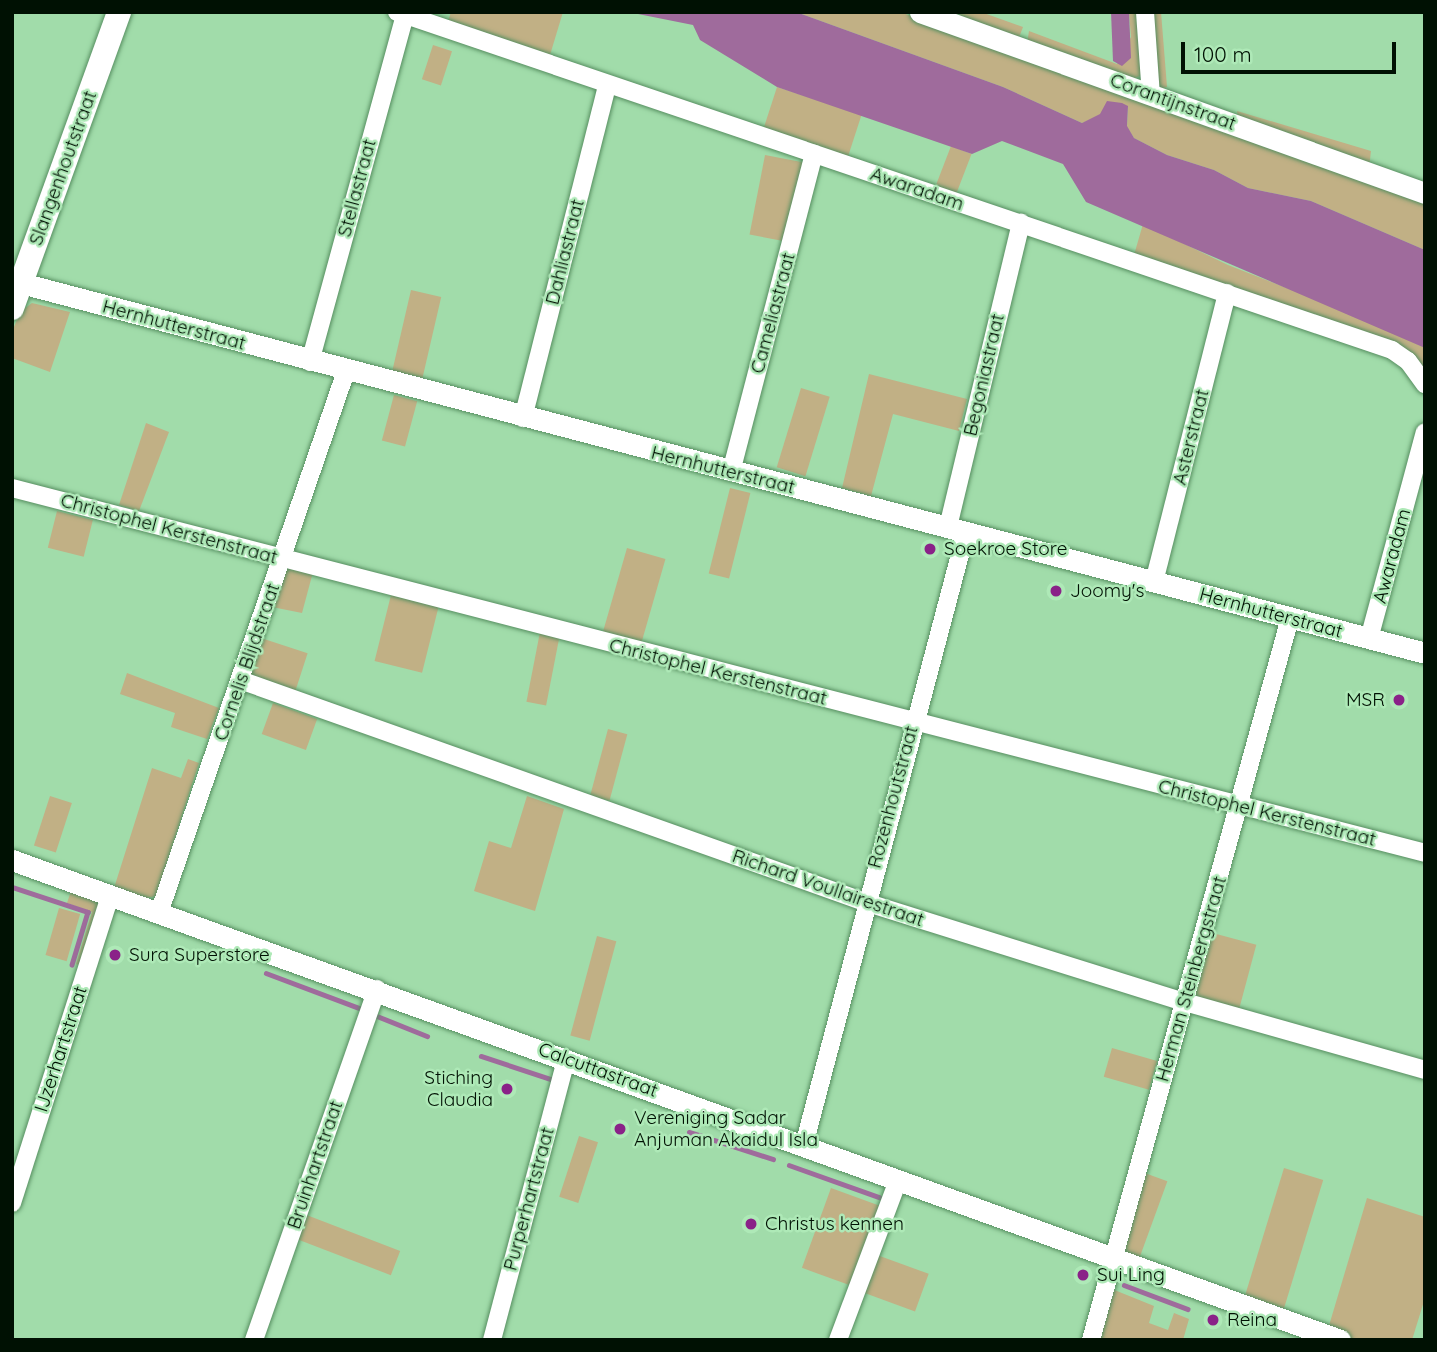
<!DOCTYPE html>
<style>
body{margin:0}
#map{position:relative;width:1437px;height:1352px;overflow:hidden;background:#a1dcaa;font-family:Quicksand,sans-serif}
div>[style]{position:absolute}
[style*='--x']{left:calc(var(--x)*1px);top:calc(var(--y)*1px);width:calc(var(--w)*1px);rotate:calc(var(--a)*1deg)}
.green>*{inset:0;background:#c1b085;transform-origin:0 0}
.water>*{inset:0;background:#9f6b9c}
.stream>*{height:4.5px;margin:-2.25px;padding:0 2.25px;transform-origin:2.25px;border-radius:2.25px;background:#9f6b9c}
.roads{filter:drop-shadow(0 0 2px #568e60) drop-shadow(0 0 2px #568e60)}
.minor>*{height:18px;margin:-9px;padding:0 9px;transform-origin:9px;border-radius:9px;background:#fff}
.tertiary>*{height:21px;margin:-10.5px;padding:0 10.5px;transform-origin:10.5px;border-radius:10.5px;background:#fff}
.secondary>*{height:24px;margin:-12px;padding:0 12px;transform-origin:12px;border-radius:12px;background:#fff}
.dots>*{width:19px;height:19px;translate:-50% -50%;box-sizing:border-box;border:4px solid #aee9b7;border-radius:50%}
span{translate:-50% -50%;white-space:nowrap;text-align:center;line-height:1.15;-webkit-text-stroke:5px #aee9b7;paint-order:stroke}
.street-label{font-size:19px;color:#001103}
.poi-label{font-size:19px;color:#001103}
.left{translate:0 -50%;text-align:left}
.right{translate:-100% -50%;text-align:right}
.frame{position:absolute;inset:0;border:14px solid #001103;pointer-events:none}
.scale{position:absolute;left:1181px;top:42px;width:215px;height:32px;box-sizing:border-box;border:4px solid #001103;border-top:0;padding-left:9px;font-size:21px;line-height:24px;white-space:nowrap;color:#001103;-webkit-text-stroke:5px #aee9b7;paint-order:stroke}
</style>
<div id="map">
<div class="green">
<div style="clip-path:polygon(451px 12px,563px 12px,550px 55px,448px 21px)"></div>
<div style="clip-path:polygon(796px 12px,900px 12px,1425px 200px,1425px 250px,1311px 201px,1248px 188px,1214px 170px,1167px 155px,1134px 138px,1127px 127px,1128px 106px,1082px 123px,1003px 87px)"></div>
<div style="clip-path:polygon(960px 12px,981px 12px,1023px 27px,1018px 40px,959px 20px)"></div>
<div style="clip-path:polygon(1129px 12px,1142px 12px,1142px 75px,1131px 80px,1027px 44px,1029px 31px,1117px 64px,1131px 37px)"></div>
<div style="clip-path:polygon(1149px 12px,1161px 12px,1167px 87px,1160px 89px,1154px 79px)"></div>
<div style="left:433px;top:45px;width:20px;height:36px;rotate:18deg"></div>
<div style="left:777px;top:87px;width:89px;height:48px;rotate:18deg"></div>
<div style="clip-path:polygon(1237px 111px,1371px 151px,1369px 168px,1238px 121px)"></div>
<div style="left:951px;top:146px;width:22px;height:44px;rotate:21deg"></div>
<div style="left:765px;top:155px;width:41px;height:81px;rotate:11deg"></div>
<div style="clip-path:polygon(1143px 224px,1228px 265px,1351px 313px,1425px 348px,1425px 377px,1420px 369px,1134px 255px)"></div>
<div style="left:411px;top:290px;width:31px;height:83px;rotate:13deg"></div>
<div style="clip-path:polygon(32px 303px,70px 312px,50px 372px,12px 358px,12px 332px,20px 312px)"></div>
<div style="clip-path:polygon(869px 374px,967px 399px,959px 431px,893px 414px,871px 496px,842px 488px)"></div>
<div style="left:801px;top:388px;width:30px;height:83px;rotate:17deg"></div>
<div style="left:394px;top:395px;width:24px;height:47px;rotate:15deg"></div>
<div style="clip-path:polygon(146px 423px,169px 432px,139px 511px,119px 505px)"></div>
<div style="left:730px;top:488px;width:21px;height:88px;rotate:14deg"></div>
<div style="left:57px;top:511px;width:37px;height:38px;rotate:14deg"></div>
<div style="left:627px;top:548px;width:40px;height:91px;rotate:16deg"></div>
<div style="clip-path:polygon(287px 567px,313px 572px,302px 613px,272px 607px)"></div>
<div style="left:391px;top:595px;width:49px;height:68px;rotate:14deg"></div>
<div style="left:540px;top:632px;width:20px;height:71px;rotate:11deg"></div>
<div style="left:261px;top:638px;width:49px;height:41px;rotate:18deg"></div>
<div style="clip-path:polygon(127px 673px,219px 708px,207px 739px,171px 727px,175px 713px,120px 694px)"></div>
<div style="left:273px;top:703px;width:47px;height:33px;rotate:20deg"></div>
<div style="left:608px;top:729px;width:20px;height:69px;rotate:15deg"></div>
<div style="clip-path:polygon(188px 759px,199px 763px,156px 896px,147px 898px,114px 888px,152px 768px,181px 778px)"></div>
<div style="left:50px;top:796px;width:23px;height:52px;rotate:18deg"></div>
<div style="clip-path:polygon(527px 796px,564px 809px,535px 911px,474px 891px,489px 841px,511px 848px)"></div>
<div style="clip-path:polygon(72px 888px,100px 901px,84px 967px,76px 964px,92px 912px,67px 903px)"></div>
<div style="left:59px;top:908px;width:22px;height:49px;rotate:16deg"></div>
<div style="left:1209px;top:932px;width:49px;height:67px;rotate:15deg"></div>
<div style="left:597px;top:936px;width:20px;height:103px;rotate:15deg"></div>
<div style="left:1112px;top:1048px;width:47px;height:30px;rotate:16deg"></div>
<div style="left:579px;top:1136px;width:20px;height:64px;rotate:18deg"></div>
<div style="left:1284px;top:1168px;width:41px;height:134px;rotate:17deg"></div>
<div style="left:1142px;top:1172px;width:27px;height:82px;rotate:20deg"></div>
<div style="left:831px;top:1188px;width:54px;height:85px;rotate:20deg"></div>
<div style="clip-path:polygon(1367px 1198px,1425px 1217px,1425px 1298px,1412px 1340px,1357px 1340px,1328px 1329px)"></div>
<div style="left:304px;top:1214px;width:103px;height:26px;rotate:21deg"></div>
<div style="left:877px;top:1255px;width:55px;height:40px;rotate:20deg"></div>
<div style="clip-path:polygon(1112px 1289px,1154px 1306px,1149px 1323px,1168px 1330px,1174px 1313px,1189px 1319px,1183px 1340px,1096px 1340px)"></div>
</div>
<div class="water">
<div style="clip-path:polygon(628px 12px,796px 12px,1003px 87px,1082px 123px,1100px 114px,1107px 101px,1122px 103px,1128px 106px,1127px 126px,1134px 138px,1167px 155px,1214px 170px,1248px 188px,1311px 201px,1425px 250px,1425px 348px,1086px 202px,1063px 164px,1002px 141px,972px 154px,777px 87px,700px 40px,693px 25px)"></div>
<div style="clip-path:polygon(1111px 12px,1129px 12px,1131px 58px,1122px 66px,1113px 61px)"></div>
</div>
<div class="stream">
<div style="--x:12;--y:887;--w:80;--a:18.2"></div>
<div style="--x:88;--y:912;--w:55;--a:106.8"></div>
<div style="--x:266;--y:973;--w:103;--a:20.6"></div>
<div style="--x:377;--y:1016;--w:54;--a:21.8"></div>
<div style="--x:481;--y:1056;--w:74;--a:18.2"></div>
<div style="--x:689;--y:1132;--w:14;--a:17"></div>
<div style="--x:714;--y:1140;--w:62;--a:17.9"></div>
<div style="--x:789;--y:1165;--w:96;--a:19.6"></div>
<div style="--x:1124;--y:1285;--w:68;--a:20.6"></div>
</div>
<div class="roads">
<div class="minor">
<div style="--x:397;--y:12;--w:1051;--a:18.76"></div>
<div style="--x:1392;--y:350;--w:19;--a:35"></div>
<div style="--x:1408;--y:361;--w:29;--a:54"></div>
<div style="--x:1145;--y:12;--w:83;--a:85.9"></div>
<div style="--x:310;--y:362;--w:360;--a:-74.7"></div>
<div style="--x:523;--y:418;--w:342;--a:-75.8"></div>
<div style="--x:731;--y:472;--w:329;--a:-75.4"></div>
<div style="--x:12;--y:488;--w:1459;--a:14.48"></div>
<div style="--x:948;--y:527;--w:313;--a:-76.5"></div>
<div style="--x:1154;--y:582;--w:298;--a:-75.8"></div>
<div style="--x:1369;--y:639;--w:214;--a:-74.9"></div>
<div style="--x:240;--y:680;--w:663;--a:19.56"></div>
<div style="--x:865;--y:902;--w:335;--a:17.4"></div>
<div style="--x:1185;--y:1002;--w:249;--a:15.8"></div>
<div style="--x:159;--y:913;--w:573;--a:-70.96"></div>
<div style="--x:804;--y:1145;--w:634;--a:-75.2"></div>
<div style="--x:12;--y:1203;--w:322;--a:-72.3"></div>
<div style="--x:254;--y:1340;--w:372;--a:-70.7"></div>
<div style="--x:492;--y:1340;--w:291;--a:-75.2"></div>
<div style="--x:838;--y:1340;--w:171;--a:-69.4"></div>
<div style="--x:1091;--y:1340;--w:749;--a:-74.59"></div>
</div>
<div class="tertiary">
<div style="--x:920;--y:12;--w:536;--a:19.72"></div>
<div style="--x:21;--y:283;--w:1452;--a:14.76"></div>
<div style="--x:12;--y:860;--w:1412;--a:19.87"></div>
</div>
<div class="secondary">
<div style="--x:12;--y:308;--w:315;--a:-70.1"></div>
</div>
</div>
<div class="dots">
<div style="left:930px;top:549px;background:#8a2288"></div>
<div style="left:1056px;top:591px;background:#8a2288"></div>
<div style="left:1399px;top:700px;background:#8a2288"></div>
<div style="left:115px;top:955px;background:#8a2288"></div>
<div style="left:507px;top:1089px;background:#8a2288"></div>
<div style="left:620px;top:1129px;background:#8a2288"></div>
<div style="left:751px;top:1224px;background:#8a2288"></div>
<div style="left:1083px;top:1275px;background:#8a2288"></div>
<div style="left:1213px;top:1320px;background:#8a2288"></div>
</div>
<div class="street-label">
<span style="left:1173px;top:102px;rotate:20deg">Corantijnstraat</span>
<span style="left:63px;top:168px;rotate:-70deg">Slangenhoutstraat</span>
<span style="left:357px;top:188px;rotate:-75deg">Stellastraat</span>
<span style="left:917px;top:189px;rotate:19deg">Awaradam</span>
<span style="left:565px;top:252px;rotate:-76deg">Dahliastraat</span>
<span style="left:773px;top:313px;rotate:-75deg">Cameliastraat</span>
<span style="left:174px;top:325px;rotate:15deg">Hernhutterstraat</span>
<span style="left:984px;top:375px;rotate:-77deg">Begoniastraat</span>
<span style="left:1191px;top:437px;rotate:-76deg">Asterstraat</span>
<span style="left:723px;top:470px;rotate:14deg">Hernhutterstraat</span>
<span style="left:169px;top:529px;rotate:15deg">Christophel Kerstenstraat</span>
<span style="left:1392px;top:556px;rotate:-75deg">Awaradam</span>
<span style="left:1271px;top:613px;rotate:15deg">Hernhutterstraat</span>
<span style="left:247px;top:662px;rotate:-71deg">Cornelis Blijdstraat</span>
<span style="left:718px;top:672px;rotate:14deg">Christophel Kerstenstraat</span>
<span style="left:893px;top:797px;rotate:-75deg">Rozenhoutstraat</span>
<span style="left:1267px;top:813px;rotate:14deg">Christophel Kerstenstraat</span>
<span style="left:828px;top:888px;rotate:19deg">Richard Voullairestraat</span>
<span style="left:1191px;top:979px;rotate:-74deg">Herman Steinbergstraat</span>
<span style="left:61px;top:1049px;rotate:-72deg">IJzerhartstraat</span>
<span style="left:598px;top:1070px;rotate:20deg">Calcuttastraat</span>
<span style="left:315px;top:1165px;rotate:-71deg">Bruinhartstraat</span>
<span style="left:529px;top:1199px;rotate:-75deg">Purperhartstraat</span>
</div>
<div class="poi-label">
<span class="left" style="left:944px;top:549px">Soekroe Store</span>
<span class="left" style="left:1070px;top:591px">Joomy's</span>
<span class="right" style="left:1385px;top:700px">MSR</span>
<span class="left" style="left:129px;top:955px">Sura Superstore</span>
<span class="right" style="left:493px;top:1089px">Stiching<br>Claudia</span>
<span class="left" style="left:634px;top:1129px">Vereniging Sadar<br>Anjuman Akaidul Isla</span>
<span class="left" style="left:765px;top:1224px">Christus kennen</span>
<span class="left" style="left:1097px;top:1275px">Sui Ling</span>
<span class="left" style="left:1227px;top:1320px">Reina</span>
</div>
<div class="frame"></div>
<div class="scale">100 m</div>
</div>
